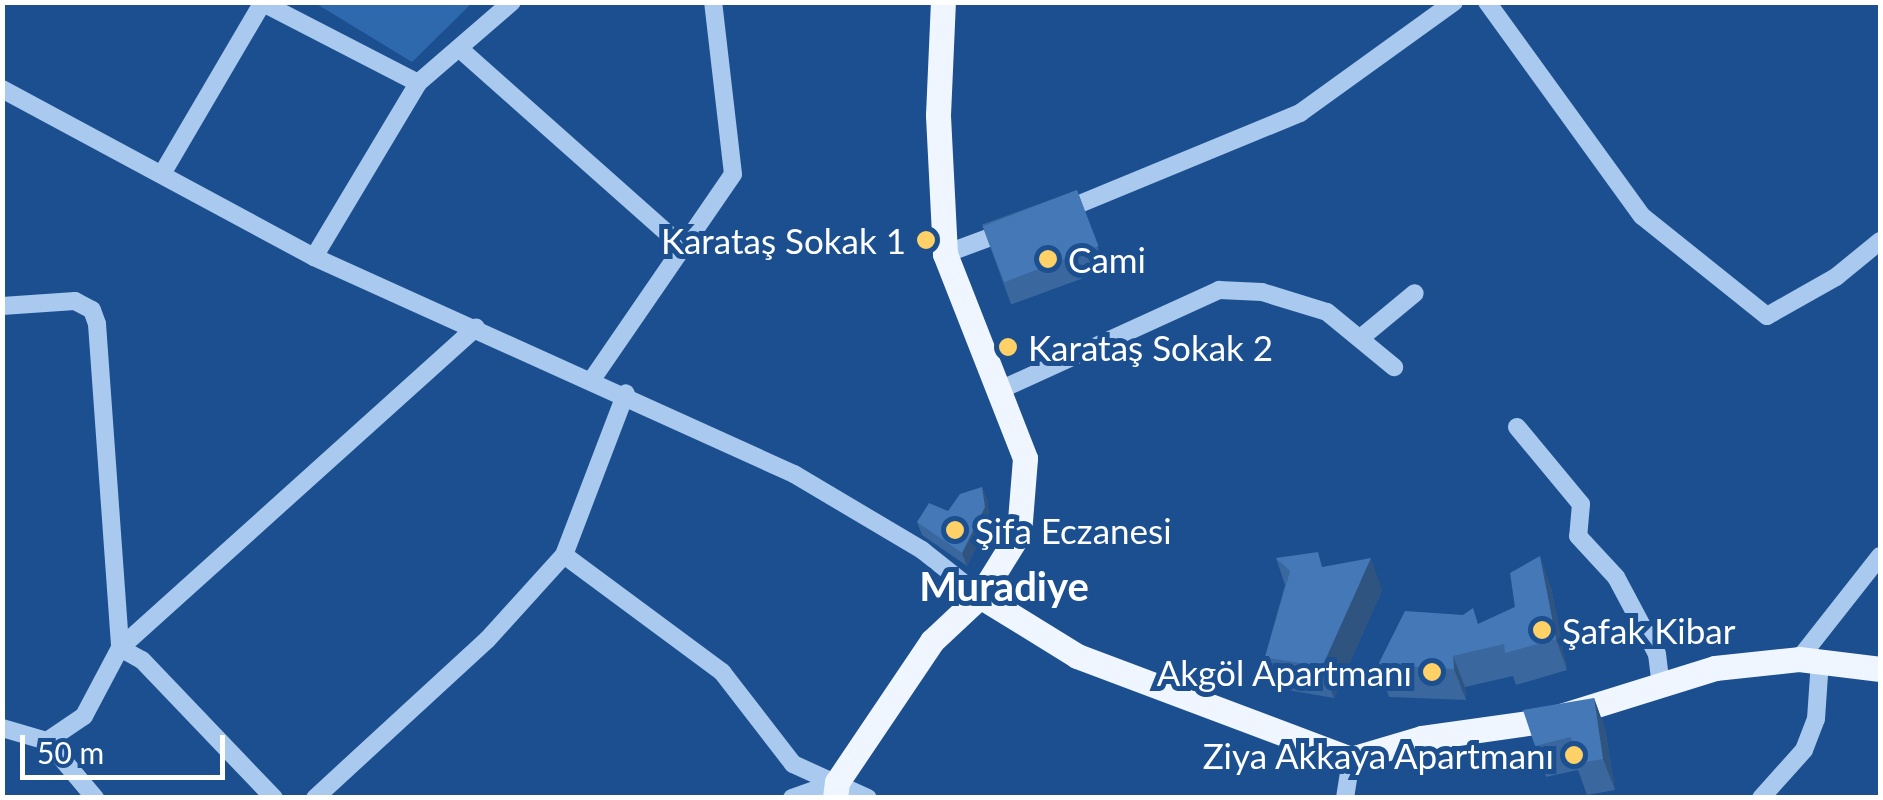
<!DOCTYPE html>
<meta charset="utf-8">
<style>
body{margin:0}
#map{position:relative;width:1883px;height:800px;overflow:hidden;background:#1b4f8f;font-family:Lato,sans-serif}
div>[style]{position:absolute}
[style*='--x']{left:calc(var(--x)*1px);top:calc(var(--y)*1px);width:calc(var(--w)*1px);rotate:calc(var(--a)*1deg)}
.green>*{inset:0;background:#2e69ad}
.minor>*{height:18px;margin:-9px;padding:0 9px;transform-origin:9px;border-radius:9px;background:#a9c9ee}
.major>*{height:25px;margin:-12.5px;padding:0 12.5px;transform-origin:12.5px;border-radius:12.5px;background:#f0f6ff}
.wall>*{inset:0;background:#3a679d;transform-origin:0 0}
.shaded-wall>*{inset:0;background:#305480}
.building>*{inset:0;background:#4478b7;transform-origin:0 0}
.dots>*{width:28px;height:28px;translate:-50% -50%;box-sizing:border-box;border:5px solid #1b4f8f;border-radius:50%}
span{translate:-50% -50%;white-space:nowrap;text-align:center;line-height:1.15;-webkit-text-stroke:10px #1b4f8f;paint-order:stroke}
.poi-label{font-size:35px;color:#fff}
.right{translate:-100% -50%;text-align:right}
.left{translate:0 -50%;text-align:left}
.quarter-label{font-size:40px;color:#fff;font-weight:700}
.frame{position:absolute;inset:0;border:5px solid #fff;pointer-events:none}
.scale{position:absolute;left:20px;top:735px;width:205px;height:45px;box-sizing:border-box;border:5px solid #fff;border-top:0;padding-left:12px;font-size:30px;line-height:35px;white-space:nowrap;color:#fff;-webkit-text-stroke:8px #1b4f8f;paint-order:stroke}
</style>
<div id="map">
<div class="green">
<div style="clip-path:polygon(315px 3px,315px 2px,472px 3px,412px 62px)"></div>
</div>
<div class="minor">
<div style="--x:1487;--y:2;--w:264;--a:54.1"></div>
<div style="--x:1642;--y:216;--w:160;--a:38.7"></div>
<div style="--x:1767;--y:316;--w:79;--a:-29.5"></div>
<div style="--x:1836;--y:277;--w:57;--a:-39.3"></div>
<div style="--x:263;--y:3;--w:174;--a:27.3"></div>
<div style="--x:461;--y:50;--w:295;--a:41.6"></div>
<div style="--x:2;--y:89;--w:354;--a:28.3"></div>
<div style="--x:314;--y:257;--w:527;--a:24.33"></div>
<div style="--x:794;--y:474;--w:149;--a:30.7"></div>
<div style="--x:922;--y:550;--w:74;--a:38.4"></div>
<div style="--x:162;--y:174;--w:199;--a:-59.6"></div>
<div style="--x:1060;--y:212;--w:260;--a:-22.4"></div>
<div style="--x:1300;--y:113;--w:190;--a:-35.8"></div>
<div style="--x:945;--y:254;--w:66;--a:-20.4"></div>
<div style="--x:314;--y:257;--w:203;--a:-59.1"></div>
<div style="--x:418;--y:83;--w:124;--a:-40.8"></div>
<div style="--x:2;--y:306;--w:73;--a:-3.9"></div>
<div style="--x:75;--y:301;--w:19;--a:28"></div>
<div style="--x:92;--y:310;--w:15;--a:70"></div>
<div style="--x:97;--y:324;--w:325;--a:85.9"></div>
<div style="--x:120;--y:648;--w:77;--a:117.9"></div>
<div style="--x:84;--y:716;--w:45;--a:146"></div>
<div style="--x:1363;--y:336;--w:67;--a:-39.6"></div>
<div style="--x:593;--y:378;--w:247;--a:-55.5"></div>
<div style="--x:733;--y:174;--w:173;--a:-96.6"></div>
<div style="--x:1002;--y:389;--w:239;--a:-24.5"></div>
<div style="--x:1219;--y:290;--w:43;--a:2.7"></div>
<div style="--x:1262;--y:292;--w:68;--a:17.1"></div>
<div style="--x:1327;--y:312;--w:87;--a:39.4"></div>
<div style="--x:1517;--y:427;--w:100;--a:50.3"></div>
<div style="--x:1581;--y:504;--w:32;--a:95"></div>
<div style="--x:1578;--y:536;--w:56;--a:47.2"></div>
<div style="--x:1616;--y:577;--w:87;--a:62"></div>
<div style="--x:1657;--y:654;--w:32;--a:83"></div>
<div style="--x:564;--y:555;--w:197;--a:36.5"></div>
<div style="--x:722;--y:672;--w:116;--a:52.3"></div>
<div style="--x:793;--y:764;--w:82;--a:24.4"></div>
<div style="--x:120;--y:648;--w:479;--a:-42"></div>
<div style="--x:120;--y:648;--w:25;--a:29"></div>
<div style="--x:142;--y:660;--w:191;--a:46.3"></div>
<div style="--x:1799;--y:659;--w:131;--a:-51.8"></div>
<div style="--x:2;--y:728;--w:47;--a:16.1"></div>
<div style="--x:47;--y:741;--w:75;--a:49.9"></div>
<div style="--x:315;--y:798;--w:234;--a:-42.6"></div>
<div style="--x:487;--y:640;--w:115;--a:-47.8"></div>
<div style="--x:564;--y:555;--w:173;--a:-69.1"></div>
<div style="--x:792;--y:798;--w:48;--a:-19.6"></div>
<div style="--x:1345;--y:798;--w:39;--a:-81"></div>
<div style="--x:1761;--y:798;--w:64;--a:-48.1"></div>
<div style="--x:1804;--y:750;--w:33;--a:-69"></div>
<div style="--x:1816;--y:719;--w:58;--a:-86.1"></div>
</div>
<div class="major">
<div style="--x:980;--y:596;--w:114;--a:31.7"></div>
<div style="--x:1077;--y:656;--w:293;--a:20.6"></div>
<div style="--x:1351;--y:759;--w:74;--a:-16.5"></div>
<div style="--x:1422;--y:738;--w:127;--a:-8.1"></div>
<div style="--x:1548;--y:720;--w:175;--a:-17.3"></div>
<div style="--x:1715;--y:668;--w:84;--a:-6.1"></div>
<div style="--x:1799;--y:659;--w:82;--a:7"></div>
<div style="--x:835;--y:798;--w:16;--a:-83"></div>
<div style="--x:837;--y:782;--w:170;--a:-56"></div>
<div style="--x:932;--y:641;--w:66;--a:-43.2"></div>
<div style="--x:980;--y:596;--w:74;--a:-58.2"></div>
<div style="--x:1019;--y:533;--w:75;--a:-85.4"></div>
<div style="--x:1025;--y:458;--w:219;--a:-111.4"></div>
<div style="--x:945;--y:254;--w:139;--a:-92.9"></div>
<div style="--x:938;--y:115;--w:113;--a:-87.5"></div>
</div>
<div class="wall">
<div style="left:1077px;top:190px;width:85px;height:101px;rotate:70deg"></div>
<div style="clip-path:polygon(982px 487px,987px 500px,990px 520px,967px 566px,922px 535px,917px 522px,948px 511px)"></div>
<div style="clip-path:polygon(1276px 558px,1323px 567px,1382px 590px,1334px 698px,1276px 688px,1265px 657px,1285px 585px)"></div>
<div style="clip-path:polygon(1551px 587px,1567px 670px,1516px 685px,1513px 676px,1465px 687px,1466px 700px,1389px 697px,1378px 665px,1463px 615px,1478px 624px,1515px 607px)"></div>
<div style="clip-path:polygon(1594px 698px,1605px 729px,1615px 790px,1587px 795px,1578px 770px,1546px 777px,1535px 746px)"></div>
</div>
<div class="shaded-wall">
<div style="clip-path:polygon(982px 487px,987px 500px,990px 520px,967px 566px,962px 553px)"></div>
<div style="clip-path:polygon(1540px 556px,1551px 587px,1567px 670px,1556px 639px)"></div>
<div style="clip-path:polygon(1371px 558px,1382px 590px,1334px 698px,1322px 667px)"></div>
<div style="clip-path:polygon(1453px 656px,1465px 687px,1466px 700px,1454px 669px)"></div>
<div style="clip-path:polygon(1594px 698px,1605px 729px,1615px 790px,1603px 759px)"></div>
</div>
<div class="building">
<div style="left:1077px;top:190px;width:60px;height:101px;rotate:69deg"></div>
<div style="clip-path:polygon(982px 487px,985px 507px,962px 553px,917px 522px,929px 503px,948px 511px,960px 494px)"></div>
<div style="clip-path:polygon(1318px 552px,1322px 567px,1371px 558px,1322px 667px,1265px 657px,1290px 571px,1276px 558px)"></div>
<div style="clip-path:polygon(1540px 556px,1556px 639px,1505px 653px,1504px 644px,1453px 656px,1454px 669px,1378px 665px,1405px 611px,1463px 615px,1473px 608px,1478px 624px,1515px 607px,1510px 573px)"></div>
<div style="clip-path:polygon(1594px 698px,1603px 759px,1576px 764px,1571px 737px,1535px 746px,1523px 710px)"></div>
</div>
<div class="dots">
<div style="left:926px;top:240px;background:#ffd166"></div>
<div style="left:1048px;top:259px;background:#ffd166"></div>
<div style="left:1008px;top:347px;background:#ffd166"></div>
<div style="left:955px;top:530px;background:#ffd166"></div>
<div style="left:1542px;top:630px;background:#ffd166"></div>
<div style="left:1432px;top:672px;background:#ffd166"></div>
<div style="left:1574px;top:755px;background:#ffd166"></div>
</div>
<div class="poi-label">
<span class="right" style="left:906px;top:240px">Karataş Sokak 1</span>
<span class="left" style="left:1068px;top:259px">Cami</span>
<span class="left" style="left:1028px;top:347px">Karataş Sokak 2</span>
<span class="left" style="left:975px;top:530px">Şifa Eczanesi</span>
<span class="left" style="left:1562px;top:630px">Şafak Kibar</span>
<span class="right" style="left:1412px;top:672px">Akgöl Apartmanı</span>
<span class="right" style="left:1554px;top:755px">Ziya Akkaya Apartmanı</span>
</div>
<div class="quarter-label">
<span style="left:1004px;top:586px">Muradiye</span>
</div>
<div class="frame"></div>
<div class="scale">50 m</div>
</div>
